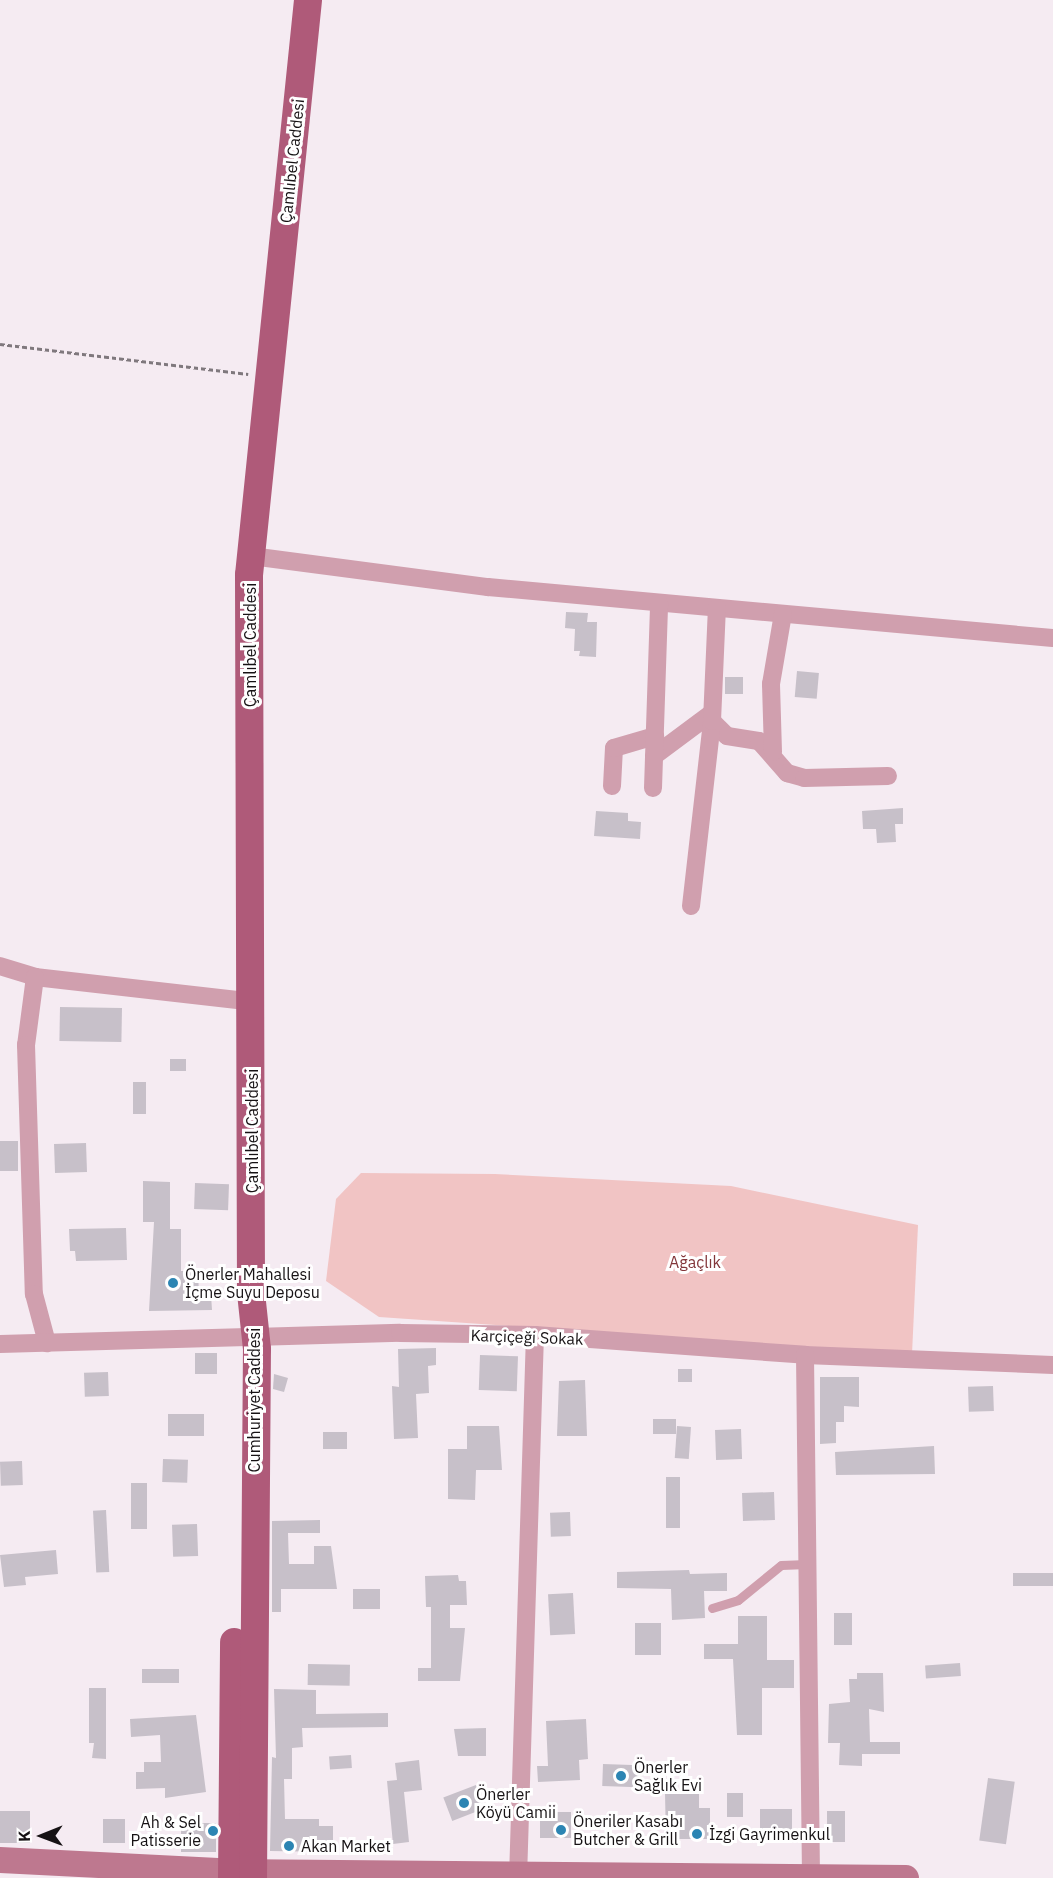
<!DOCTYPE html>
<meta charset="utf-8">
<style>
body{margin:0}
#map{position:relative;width:1053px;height:1878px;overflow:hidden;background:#f5ebf2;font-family:"IBM Plex Sans",sans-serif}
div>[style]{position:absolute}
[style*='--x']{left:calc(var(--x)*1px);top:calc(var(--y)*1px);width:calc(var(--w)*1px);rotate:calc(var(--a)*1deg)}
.green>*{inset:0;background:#f1c4c4}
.building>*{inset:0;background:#c7c0c9;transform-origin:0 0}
.path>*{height:3px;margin-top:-1.5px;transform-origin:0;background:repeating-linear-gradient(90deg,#7f787d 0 4.5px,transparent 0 7.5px)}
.lane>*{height:9px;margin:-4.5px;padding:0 4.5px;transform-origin:4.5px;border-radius:4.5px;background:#d09fae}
.street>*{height:18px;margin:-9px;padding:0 9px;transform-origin:9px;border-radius:9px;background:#d09fae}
.secondary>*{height:26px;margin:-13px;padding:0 13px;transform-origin:13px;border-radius:13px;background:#be788f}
.primary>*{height:28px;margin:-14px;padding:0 14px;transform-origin:14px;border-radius:14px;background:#af5a79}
.dots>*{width:16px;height:16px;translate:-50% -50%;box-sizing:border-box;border:3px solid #fff;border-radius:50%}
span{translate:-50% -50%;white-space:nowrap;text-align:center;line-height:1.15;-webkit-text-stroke:6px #fff;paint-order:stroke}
.street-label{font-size:16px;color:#161214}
.park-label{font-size:16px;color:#83363a}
.poi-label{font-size:16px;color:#161214}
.left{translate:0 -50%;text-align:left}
.right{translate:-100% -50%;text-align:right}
.north{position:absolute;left:12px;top:1806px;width:60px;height:60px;-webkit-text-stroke:4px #fff;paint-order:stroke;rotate:269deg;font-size:16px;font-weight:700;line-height:24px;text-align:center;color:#161214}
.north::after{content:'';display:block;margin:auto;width:21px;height:27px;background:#161214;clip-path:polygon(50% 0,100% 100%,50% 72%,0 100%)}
</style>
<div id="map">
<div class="green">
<div style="clip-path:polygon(361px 1173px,495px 1174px,731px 1186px,918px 1225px,912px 1354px,379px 1317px,326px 1281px,336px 1199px)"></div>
</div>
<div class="building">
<div style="clip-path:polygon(566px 612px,588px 613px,587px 622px,597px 622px,596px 657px,579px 656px,580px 651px,574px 651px,575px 629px,565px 628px)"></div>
<div style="left:797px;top:671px;width:22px;height:26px;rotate:5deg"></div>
<div style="left:743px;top:677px;width:17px;height:18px;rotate:90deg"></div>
<div style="clip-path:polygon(903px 808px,903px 824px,895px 824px,896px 842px,877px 843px,876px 829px,863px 829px,862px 811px)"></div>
<div style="clip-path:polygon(596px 811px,628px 813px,628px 821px,641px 822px,640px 839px,594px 836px)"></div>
<div style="left:60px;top:1007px;width:62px;height:34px;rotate:1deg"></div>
<div style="left:186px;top:1059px;width:12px;height:16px;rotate:90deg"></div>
<div style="left:133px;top:1082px;width:13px;height:32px"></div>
<div style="left:0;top:1141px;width:18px;height:30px"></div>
<div style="left:86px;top:1143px;width:29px;height:32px;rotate:88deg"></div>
<div style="clip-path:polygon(143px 1181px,170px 1182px,170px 1229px,181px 1229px,181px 1271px,198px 1271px,199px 1295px,211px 1295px,212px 1310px,149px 1311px,154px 1222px,143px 1222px)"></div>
<div style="left:195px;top:1183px;width:34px;height:26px;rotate:2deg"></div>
<div style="clip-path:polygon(126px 1228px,127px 1260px,76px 1261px,75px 1251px,70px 1251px,69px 1229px)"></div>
<div style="clip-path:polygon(436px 1348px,436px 1365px,428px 1366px,429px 1393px,416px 1394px,418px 1438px,394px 1439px,392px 1386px,399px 1387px,398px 1349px)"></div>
<div style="left:195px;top:1353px;width:22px;height:21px"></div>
<div style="left:480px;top:1355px;width:38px;height:35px;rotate:2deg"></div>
<div style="left:692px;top:1369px;width:13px;height:14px;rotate:90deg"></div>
<div style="left:108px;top:1372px;width:24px;height:24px;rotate:88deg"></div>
<div style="clip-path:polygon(274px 1374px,288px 1378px,284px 1392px,273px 1389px)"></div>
<div style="clip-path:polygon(820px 1377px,859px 1377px,859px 1407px,844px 1406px,844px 1422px,836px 1422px,836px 1443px,820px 1444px)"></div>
<div style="clip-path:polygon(585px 1380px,587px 1436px,557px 1436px,559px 1381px)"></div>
<div style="left:993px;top:1386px;width:25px;height:25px;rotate:88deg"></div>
<div style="left:168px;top:1414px;width:36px;height:22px"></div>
<div style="left:676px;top:1419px;width:15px;height:23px;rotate:90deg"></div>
<div style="clip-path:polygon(467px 1426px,499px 1426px,502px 1470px,476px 1470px,475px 1500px,448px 1499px,448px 1449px,467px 1449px)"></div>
<div style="left:677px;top:1426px;width:14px;height:32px;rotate:4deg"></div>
<div style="left:741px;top:1429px;width:30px;height:26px;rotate:88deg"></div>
<div style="left:323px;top:1432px;width:24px;height:17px"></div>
<div style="clip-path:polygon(934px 1446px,935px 1474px,836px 1475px,835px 1452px)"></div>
<div style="left:163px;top:1459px;width:25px;height:23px;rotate:2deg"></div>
<div style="left:22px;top:1461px;width:24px;height:22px;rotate:88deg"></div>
<div style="left:666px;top:1477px;width:14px;height:51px"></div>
<div style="left:131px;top:1483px;width:16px;height:46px"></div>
<div style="left:774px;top:1492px;width:28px;height:32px;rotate:88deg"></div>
<div style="left:106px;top:1510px;width:62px;height:13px;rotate:87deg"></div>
<div style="left:570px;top:1512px;width:24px;height:20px;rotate:88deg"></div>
<div style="clip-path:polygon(320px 1520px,320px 1533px,288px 1533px,289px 1564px,314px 1564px,314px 1546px,331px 1546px,337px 1589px,281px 1589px,281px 1612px,272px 1612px,272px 1521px)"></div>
<div style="left:197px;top:1524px;width:32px;height:25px;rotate:88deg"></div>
<div style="clip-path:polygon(56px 1550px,58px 1574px,25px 1577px,26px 1585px,4px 1587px,0 1555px)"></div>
<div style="clip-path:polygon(689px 1570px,690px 1574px,727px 1573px,727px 1591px,704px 1591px,705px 1618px,672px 1620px,671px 1589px,617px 1588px,617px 1572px)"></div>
<div style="left:1013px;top:1573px;width:40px;height:13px"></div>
<div style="clip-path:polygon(458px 1575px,459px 1581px,466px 1581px,467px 1605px,450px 1605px,450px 1628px,465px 1628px,460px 1681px,418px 1681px,418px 1668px,431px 1668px,431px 1607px,426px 1607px,425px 1576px)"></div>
<div style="left:353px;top:1589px;width:27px;height:20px"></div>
<div style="left:573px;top:1593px;width:41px;height:25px;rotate:87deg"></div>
<div style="left:834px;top:1613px;width:18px;height:32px"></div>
<div style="clip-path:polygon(738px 1616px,767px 1616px,767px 1660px,794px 1660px,794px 1688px,762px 1688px,762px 1735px,737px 1735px,733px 1659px,704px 1659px,704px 1644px,738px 1644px)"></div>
<div style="left:635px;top:1623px;width:26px;height:32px"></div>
<div style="left:960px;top:1663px;width:13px;height:35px;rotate:86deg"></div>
<div style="left:308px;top:1664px;width:42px;height:21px;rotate:1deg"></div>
<div style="left:142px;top:1669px;width:37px;height:14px"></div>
<div style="clip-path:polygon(857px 1673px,883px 1673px,884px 1712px,869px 1709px,870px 1742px,900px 1742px,900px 1754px,862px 1754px,862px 1766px,839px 1765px,840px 1743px,828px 1743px,829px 1704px,850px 1702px,849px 1679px,857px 1679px)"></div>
<div style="clip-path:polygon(89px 1688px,106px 1688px,106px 1759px,92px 1758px,94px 1743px,89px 1743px)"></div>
<div style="clip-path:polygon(274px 1689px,316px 1690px,316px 1714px,388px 1713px,388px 1727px,302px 1728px,303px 1747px,292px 1748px,292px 1779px,284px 1779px,285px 1819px,319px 1819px,319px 1826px,333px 1826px,333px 1852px,270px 1851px,272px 1757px,276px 1758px)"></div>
<div style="clip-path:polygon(196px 1715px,206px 1792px,165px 1798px,165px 1788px,136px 1789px,136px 1772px,144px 1772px,144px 1762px,161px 1762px,160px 1735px,131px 1737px,130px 1719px)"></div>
<div style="clip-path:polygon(586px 1719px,588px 1759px,579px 1760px,580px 1780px,538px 1782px,537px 1766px,548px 1766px,546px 1721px)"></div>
<div style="clip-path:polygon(486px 1728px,486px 1756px,458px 1756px,454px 1729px)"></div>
<div style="left:351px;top:1755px;width:13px;height:22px;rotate:86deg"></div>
<div style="clip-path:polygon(419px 1760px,422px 1790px,404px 1792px,409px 1842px,393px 1844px,387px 1781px,397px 1780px,395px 1763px)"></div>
<div style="left:603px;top:1764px;width:36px;height:22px;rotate:2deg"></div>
<div style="left:988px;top:1778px;width:27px;height:63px;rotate:8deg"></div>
<div style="left:476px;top:1785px;width:25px;height:35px;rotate:69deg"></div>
<div style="left:743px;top:1793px;width:24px;height:16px;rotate:90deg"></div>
<div style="clip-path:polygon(665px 1794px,699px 1794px,699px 1808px,710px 1808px,710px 1839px,666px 1839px)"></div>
<div style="left:760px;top:1809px;width:32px;height:32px"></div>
<div style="left:30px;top:1811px;width:32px;height:30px;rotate:90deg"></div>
<div style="left:827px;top:1811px;width:18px;height:31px"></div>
<div style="left:540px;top:1812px;width:31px;height:26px"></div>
<div style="left:103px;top:1819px;width:22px;height:24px"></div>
<div style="left:181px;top:1823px;width:35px;height:29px"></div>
</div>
<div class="path">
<div style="--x:0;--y:344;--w:250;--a:6.9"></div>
</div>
<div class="lane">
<div style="--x:712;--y:1608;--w:27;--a:-17"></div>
<div style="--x:738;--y:1600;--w:55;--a:-39.1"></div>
<div style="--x:781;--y:1565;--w:26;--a:-2"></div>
</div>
<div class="street">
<div style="--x:251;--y:556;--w:239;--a:7.5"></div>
<div style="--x:488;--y:587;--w:567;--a:5.16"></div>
<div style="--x:712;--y:721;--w:21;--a:45"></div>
<div style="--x:727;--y:736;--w:32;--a:9"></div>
<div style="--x:759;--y:741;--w:43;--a:48.8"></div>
<div style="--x:787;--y:773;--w:18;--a:16"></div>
<div style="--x:804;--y:778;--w:84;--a:-1.4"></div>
<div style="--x:773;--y:752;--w:68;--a:-91.7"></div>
<div style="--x:771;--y:684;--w:71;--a:-80.3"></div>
<div style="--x:654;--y:756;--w:72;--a:-36.6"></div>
<div style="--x:612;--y:786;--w:38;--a:-87"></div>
<div style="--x:614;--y:748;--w:43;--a:-16.3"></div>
<div style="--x:653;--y:788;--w:185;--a:-88.1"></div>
<div style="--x:691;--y:906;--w:186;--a:-83.5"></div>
<div style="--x:712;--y:721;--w:113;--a:-87.5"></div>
<div style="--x:0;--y:966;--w:37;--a:17"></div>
<div style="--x:35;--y:977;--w:219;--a:6.5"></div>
<div style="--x:35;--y:977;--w:69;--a:97.5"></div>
<div style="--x:26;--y:1045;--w:249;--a:88.2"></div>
<div style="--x:34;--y:1294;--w:51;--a:75.1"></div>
<div style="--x:0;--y:1344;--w:400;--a:-1.6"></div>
<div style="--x:400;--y:1333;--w:135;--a:0.8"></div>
<div style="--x:535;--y:1335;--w:271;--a:4.2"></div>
<div style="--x:805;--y:1355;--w:248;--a:2.3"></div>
<div style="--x:805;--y:1355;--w:523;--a:89.34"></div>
<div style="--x:518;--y:1878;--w:543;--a:-88.21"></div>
</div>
<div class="secondary">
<div style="--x:0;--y:1860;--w:233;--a:2.9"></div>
<div style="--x:233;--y:1872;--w:673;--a:0.51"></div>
</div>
<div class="primary">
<div style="--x:232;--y:1878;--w:236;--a:-89.5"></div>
<div style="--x:253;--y:1878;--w:529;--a:-89.57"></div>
<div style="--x:257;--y:1349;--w:56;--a:-96.1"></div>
<div style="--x:251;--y:1293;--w:718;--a:-90.16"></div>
<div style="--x:249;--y:575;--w:578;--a:-84.14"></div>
</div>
<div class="dots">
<div style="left:173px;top:1283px;background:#2c85b3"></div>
<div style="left:621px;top:1776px;background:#2c85b3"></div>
<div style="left:464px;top:1803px;background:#2c85b3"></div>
<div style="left:561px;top:1830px;background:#2c85b3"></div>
<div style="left:213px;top:1831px;background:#2c85b3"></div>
<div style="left:697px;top:1834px;background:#2c85b3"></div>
<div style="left:289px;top:1846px;background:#2c85b3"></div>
</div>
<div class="street-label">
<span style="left:292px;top:161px;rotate:-84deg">Çamlıbel Caddesi</span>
<span style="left:250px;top:645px;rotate:-90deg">Çamlıbel Caddesi</span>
<span style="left:252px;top:1131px;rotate:-90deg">Çamlıbel Caddesi</span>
<span style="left:527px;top:1337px;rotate:2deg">Karçiçeği Sokak</span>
<span style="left:254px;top:1400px;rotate:-90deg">Cumhuriyet Caddesi</span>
</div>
<div class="park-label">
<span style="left:695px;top:1262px">Ağaçlık</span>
</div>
<div class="poi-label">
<span class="left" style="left:185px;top:1283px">Önerler Mahallesi<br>İçme Suyu Deposu</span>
<span class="left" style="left:634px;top:1776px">Önerler<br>Sağlık Evi</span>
<span class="left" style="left:476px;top:1803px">Önerler<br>Köyü Camii</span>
<span class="left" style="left:573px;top:1830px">Öneriler Kasabı<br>Butcher &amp; Grill</span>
<span class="right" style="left:201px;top:1831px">Ah &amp; Sel<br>Patisserie</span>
<span class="left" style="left:709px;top:1834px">İzgi Gayrimenkul</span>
<span class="left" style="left:301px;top:1846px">Akan Market</span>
</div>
<div class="north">K</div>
</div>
